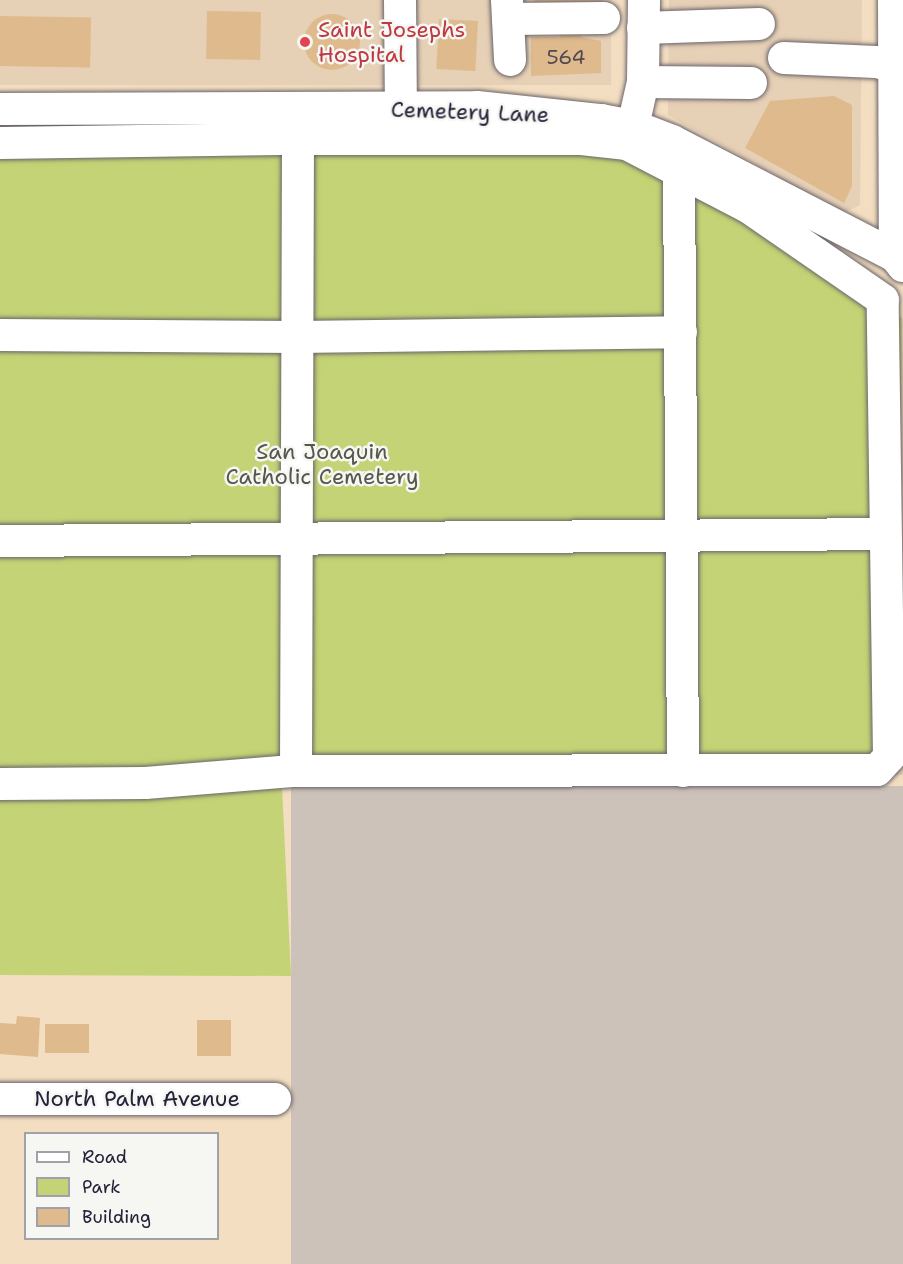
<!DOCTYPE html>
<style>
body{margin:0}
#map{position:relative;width:903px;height:1264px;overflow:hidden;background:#f3dec1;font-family:"Shantell Sans",sans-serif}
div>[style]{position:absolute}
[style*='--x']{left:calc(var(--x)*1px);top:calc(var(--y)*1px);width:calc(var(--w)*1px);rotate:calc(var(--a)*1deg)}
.built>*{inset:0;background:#e6d0b6;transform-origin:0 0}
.industrial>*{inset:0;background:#ccc2b9;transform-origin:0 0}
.green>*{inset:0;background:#c4d375}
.building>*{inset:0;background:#deba8d;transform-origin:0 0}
.round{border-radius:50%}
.roads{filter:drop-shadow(0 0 2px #6b646a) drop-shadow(0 0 2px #6b646a)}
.minor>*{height:32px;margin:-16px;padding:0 16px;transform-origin:16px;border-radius:16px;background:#fff}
.dots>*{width:16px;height:16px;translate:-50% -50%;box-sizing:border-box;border:3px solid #f6f6f2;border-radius:50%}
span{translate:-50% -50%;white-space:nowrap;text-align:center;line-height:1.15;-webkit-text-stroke:5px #f6f6f2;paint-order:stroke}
.number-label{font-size:20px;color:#514850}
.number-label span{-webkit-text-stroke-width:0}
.health-label{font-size:22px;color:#be3a42}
.left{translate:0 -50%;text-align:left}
.street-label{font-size:22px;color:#22223b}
.park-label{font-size:22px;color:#53574c}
.legend{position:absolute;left:24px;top:1132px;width:195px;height:108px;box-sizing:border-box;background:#f6f6f2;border:2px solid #a1a1a9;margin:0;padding:8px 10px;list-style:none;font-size:18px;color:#22223b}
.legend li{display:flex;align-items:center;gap:12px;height:30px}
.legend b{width:30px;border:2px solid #a1a1a9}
</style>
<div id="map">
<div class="built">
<div style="left:0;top:0;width:611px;height:85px"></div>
<div style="clip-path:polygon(669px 0,862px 0,860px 205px,843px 213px,668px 115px)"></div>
<div style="clip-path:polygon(902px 318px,903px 319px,903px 775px,897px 775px)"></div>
</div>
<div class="industrial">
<div style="left:903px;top:786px;width:478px;height:612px;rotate:90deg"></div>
</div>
<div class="green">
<div style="clip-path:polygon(0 138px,617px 145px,902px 318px,897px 775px,282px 787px,291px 976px,0 975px)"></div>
</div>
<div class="building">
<div style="clip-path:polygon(534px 0,602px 0,602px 10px,534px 8px)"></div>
<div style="left:207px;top:11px;width:54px;height:48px;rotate:1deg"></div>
<div class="round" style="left:304px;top:14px;width:56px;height:56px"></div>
<div style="left:0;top:16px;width:91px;height:50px;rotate:1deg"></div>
<div style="left:439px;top:19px;width:39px;height:50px;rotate:3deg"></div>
<div style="clip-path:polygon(560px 28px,581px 28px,581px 37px,601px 41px,601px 73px,531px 76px,531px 37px,560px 37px)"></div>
<div style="clip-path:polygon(834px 96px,852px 105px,852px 186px,844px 203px,745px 148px,770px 101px)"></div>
<div style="clip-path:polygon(17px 1016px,40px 1018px,38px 1057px,0 1054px,0 1023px,16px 1024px)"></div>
<div style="left:197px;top:1020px;width:34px;height:36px"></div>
<div style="left:45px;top:1024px;width:44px;height:29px"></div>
</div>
<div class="roads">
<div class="minor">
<div style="--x:400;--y:0;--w:108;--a:89.5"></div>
<div style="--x:507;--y:0;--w:60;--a:87.1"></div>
<div style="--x:894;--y:0;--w:256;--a:89.8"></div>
<div style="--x:508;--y:19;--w:96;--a:-0.6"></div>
<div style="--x:643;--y:28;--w:116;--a:-2"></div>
<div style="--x:784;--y:58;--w:92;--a:2.5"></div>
<div style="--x:876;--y:62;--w:28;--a:13"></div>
<div style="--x:643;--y:82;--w:108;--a:0.5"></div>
<div style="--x:0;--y:109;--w:477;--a:-0.2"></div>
<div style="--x:477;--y:107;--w:125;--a:6"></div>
<div style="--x:601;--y:120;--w:33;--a:11"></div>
<div style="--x:633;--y:126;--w:42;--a:21"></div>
<div style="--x:672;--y:141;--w:251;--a:27.3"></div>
<div style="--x:895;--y:256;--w:13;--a:51"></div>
<div style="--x:633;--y:126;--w:45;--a:-77.2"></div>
<div style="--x:643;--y:82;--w:82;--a:-89.3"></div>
<div style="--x:0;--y:143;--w:298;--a:-0.8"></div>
<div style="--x:298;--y:139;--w:625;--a:90.18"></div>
<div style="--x:296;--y:764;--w:8;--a:120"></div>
<div style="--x:292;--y:771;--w:147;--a:175.3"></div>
<div style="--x:145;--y:783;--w:145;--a:179.6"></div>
<div style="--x:679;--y:168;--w:603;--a:89.62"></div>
<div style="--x:0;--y:335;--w:297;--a:0.4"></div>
<div style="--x:297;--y:337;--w:384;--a:-0.7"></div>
<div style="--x:0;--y:541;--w:885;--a:-0.45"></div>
<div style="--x:292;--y:771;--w:585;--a:-0.1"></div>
<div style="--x:877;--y:770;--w:18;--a:-47"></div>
<div style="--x:889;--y:757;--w:457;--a:-90.8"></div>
<div style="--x:883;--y:300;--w:164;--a:-145.4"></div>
<div style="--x:748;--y:207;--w:136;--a:-152.5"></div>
<div style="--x:627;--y:144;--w:46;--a:-173.8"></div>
<div style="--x:581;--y:139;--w:283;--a:180"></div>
<div style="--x:0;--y:1099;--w:275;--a:0"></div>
</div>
</div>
<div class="dots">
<div style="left:305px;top:42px;background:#e0444e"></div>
</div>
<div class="number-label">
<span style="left:566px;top:57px">564</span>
</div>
<div class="health-label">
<span class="left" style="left:318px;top:42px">Saint Josephs<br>Hospital</span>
</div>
<div class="street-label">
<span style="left:470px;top:112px;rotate:2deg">Cemetery Lane</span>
<span style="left:137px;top:1099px">North Palm Avenue</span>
</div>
<div class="park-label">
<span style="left:322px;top:464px">San Joaquin<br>Catholic Cemetery</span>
</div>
<ul class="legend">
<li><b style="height:8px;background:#fff"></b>Road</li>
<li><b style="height:16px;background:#c4d375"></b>Park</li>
<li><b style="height:16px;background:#deba8d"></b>Building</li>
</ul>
</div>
